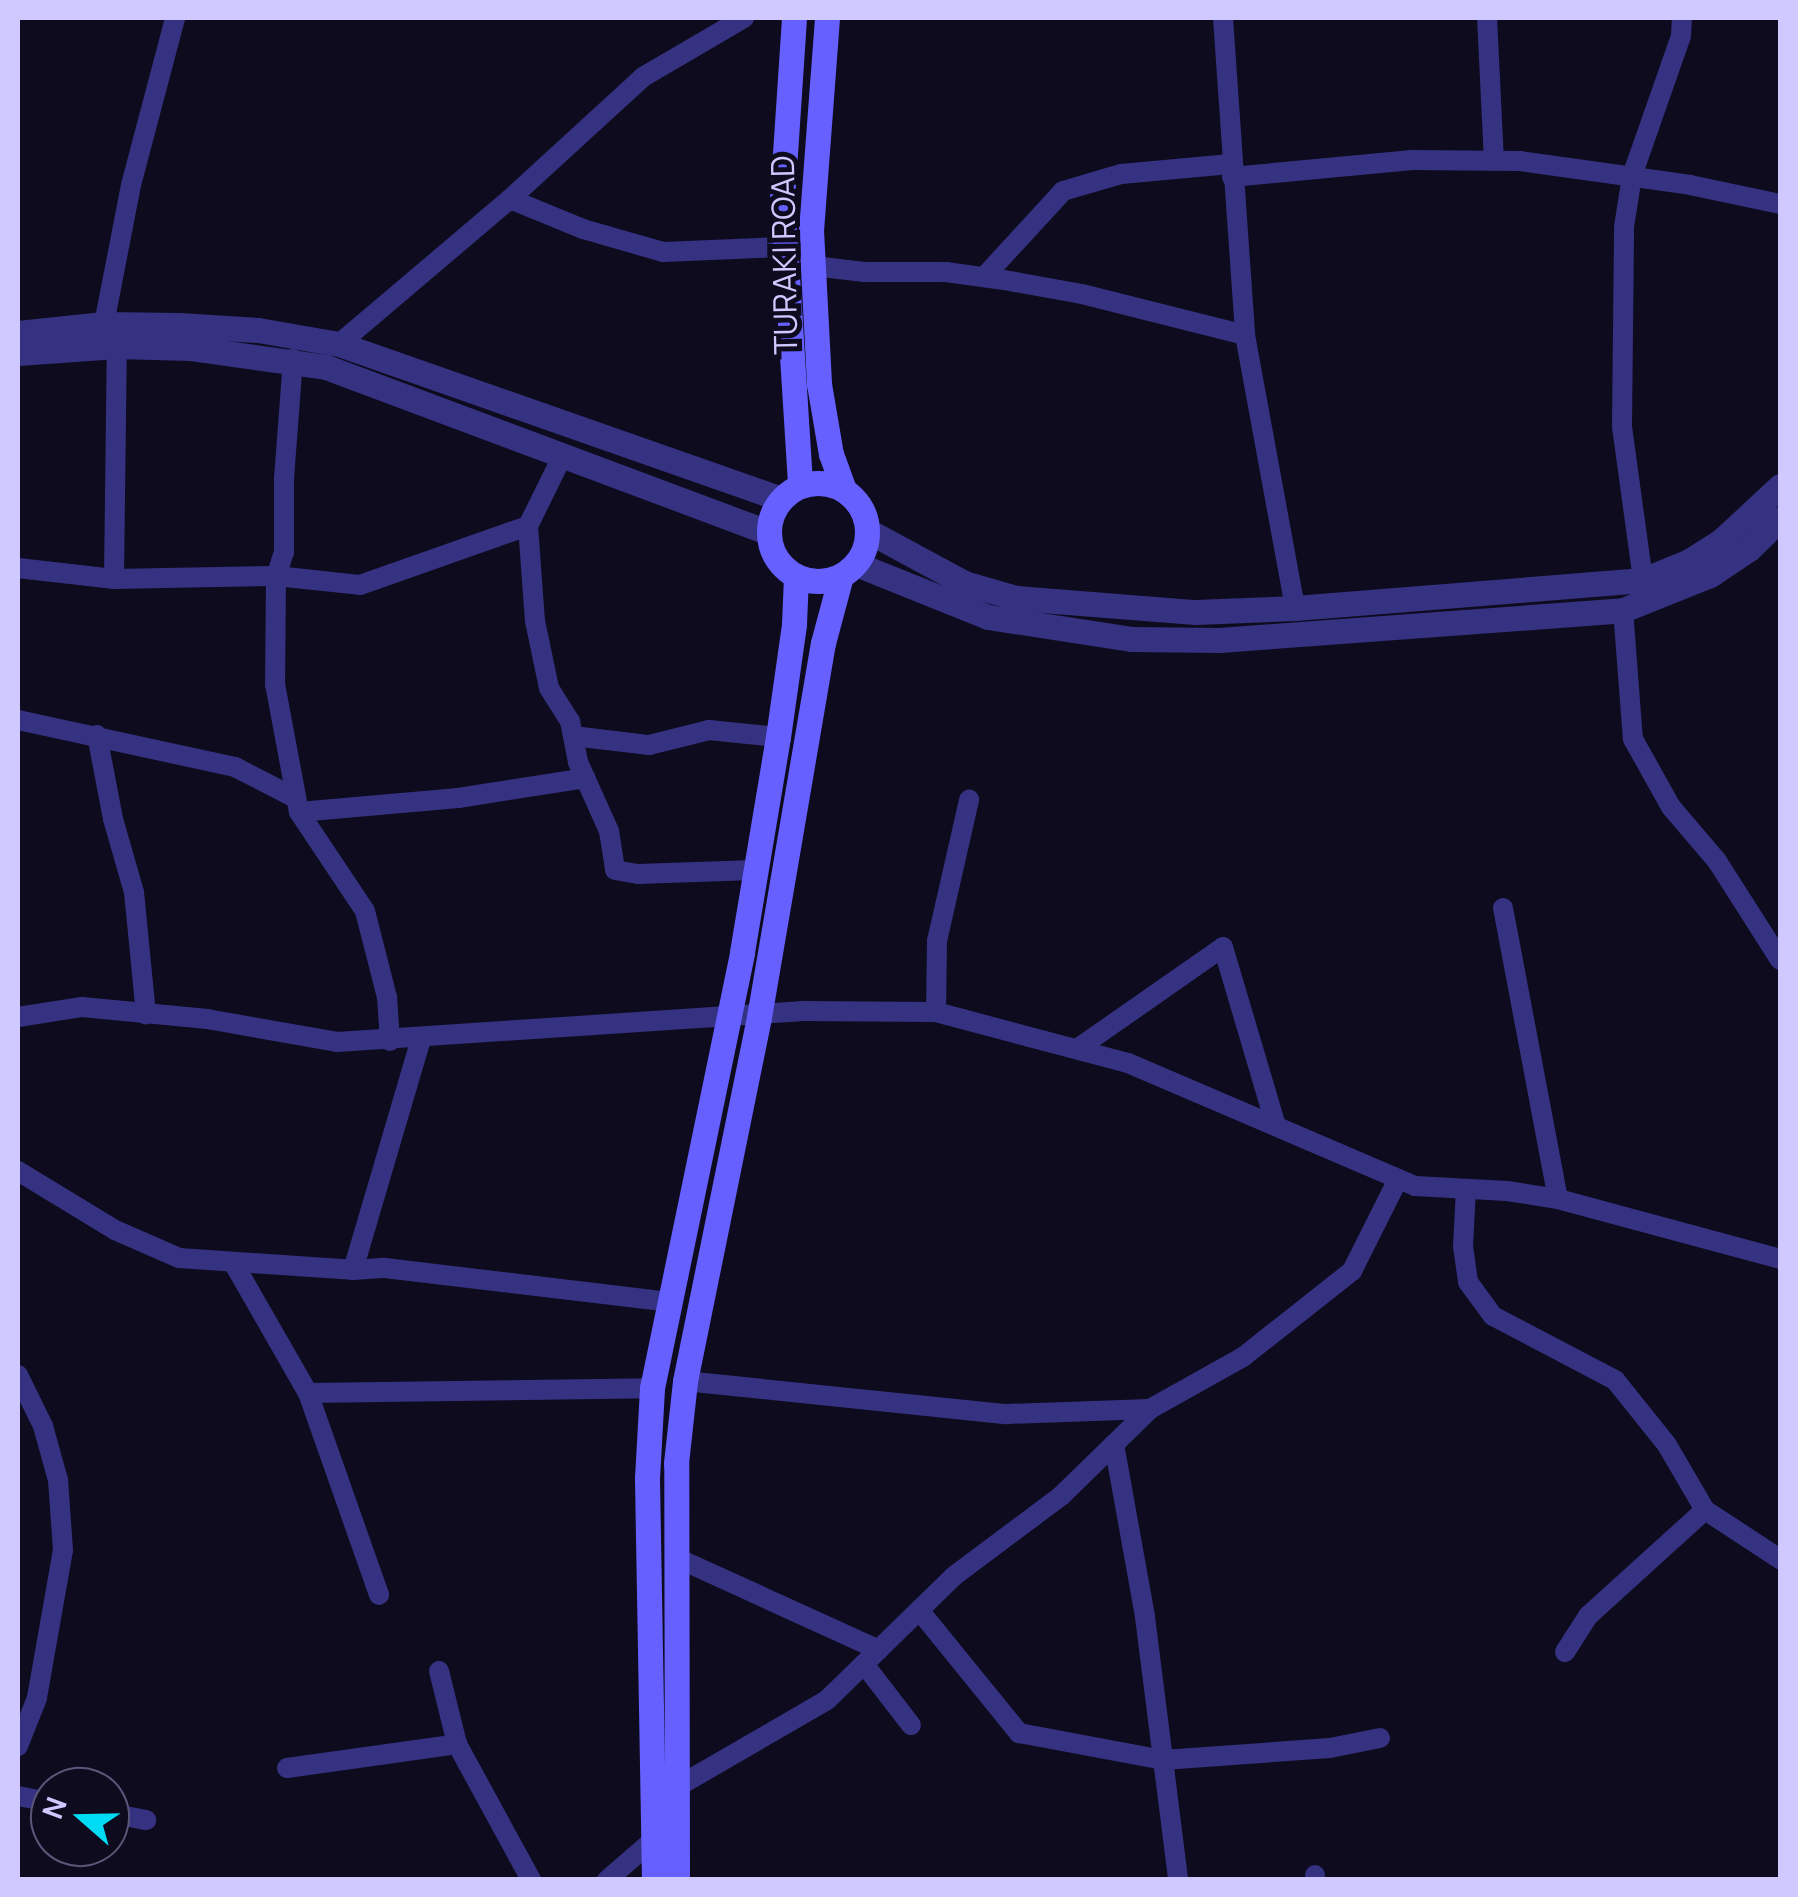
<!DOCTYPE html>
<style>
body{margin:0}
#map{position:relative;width:1798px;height:1897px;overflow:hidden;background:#0e0b1f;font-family:Manrope,sans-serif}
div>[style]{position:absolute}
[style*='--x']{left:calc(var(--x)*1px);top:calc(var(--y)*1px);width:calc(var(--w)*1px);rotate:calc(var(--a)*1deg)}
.minor>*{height:20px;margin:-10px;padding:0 10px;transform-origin:10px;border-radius:10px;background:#353282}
.tertiary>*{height:25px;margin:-12.5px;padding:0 12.5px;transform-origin:12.5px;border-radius:12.5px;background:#353282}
.secondary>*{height:25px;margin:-12.5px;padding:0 12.5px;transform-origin:12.5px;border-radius:12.5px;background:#6560ff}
.secondary>.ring{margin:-12.5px;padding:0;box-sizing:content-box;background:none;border:25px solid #6560ff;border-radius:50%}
span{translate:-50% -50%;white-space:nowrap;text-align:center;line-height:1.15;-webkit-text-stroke:10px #0e0b1f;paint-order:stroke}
.street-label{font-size:32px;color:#cfc9ff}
.frame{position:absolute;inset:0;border:20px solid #cfc9ff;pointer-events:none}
.north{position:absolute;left:30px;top:1767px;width:100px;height:100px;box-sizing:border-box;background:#0e0b1f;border:2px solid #5b5779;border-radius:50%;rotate:290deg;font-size:28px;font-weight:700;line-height:40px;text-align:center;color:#cfc9ff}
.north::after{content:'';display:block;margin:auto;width:35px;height:45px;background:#00dbf4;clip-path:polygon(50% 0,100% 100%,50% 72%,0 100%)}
</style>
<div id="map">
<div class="minor">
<div style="--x:1223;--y:18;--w:318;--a:86"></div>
<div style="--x:1245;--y:335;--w:278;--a:79.6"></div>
<div style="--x:1487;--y:18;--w:143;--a:87.2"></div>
<div style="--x:1232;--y:177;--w:181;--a:-5.4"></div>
<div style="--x:1412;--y:160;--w:108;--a:0.5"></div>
<div style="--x:1520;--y:161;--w:172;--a:8"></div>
<div style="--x:1690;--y:185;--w:92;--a:11.9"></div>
<div style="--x:510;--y:199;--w:79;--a:22.3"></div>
<div style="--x:583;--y:229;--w:83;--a:16"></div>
<div style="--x:663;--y:252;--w:121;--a:-2.4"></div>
<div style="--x:813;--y:266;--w:52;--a:6.6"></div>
<div style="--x:865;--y:272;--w:81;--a:0"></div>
<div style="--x:946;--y:272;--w:59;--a:7.9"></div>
<div style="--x:1004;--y:280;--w:79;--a:10.2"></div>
<div style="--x:1082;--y:294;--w:168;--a:14.1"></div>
<div style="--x:984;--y:277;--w:117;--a:-47.4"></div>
<div style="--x:1063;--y:191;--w:60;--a:-16.3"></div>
<div style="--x:1121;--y:174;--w:110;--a:-5.2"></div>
<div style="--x:104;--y:324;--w:142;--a:-79"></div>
<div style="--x:131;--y:185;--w:173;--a:-75.2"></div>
<div style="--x:339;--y:344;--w:224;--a:-40.3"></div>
<div style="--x:510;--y:199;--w:180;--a:-42.5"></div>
<div style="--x:643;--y:77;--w:117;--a:-30.3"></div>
<div style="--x:293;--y:359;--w:119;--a:94.3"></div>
<div style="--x:284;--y:478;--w:74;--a:90"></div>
<div style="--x:284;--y:552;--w:25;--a:108"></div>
<div style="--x:276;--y:576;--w:108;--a:90.5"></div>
<div style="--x:275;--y:684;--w:130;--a:79.4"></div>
<div style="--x:299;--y:812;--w:119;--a:56.3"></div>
<div style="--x:365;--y:911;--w:89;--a:75.7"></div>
<div style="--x:387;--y:997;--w:44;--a:86.1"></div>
<div style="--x:528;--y:526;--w:95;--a:85.8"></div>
<div style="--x:535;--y:621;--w:68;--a:78.2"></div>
<div style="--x:549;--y:688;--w:39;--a:58"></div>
<div style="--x:570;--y:721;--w:42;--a:79"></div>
<div style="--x:578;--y:762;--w:76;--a:65.8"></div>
<div style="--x:609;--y:831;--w:39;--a:81"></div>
<div style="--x:615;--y:870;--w:23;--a:10"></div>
<div style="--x:638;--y:874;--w:116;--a:-2"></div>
<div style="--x:18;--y:568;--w:97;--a:6.5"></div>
<div style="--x:114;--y:579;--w:162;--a:-1.1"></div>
<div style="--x:276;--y:576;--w:84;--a:6.1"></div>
<div style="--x:360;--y:585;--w:178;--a:-19.4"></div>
<div style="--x:528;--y:526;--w:79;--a:-63.8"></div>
<div style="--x:114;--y:579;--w:233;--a:-89.3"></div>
<div style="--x:1643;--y:580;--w:155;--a:-97.8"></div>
<div style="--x:1622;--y:426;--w:199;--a:-89.4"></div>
<div style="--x:1624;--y:227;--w:52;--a:-81.1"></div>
<div style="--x:1632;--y:176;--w:148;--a:-70.7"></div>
<div style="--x:1681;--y:36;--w:18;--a:-87"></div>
<div style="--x:1623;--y:610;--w:129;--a:85.6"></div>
<div style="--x:1633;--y:739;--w:78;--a:60.8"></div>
<div style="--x:1671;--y:807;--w:71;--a:49.6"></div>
<div style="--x:1717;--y:861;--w:117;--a:57.5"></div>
<div style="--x:18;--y:720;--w:222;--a:12.2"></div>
<div style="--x:235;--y:767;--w:68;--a:27.3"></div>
<div style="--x:97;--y:735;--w:86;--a:79.2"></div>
<div style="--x:113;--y:819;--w:76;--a:74"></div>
<div style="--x:134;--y:892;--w:123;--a:84.4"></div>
<div style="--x:573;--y:736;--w:77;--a:6.8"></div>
<div style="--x:649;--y:745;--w:62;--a:-14"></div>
<div style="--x:709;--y:730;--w:69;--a:5.8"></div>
<div style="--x:299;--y:812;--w:160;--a:-5"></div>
<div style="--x:458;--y:798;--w:129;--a:-8.9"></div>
<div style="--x:1503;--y:908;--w:296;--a:79.3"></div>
<div style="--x:936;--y:1012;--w:71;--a:-89.2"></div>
<div style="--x:937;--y:941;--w:145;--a:-77.2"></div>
<div style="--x:18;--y:1017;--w:65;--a:-8.9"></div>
<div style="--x:82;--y:1007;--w:126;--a:5.5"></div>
<div style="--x:207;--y:1019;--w:132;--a:10"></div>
<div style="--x:337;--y:1042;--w:465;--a:-3.8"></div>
<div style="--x:801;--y:1011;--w:135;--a:0.4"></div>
<div style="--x:936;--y:1012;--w:199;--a:14.9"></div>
<div style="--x:1128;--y:1063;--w:312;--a:23.2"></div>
<div style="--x:1415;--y:1186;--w:92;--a:3.1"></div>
<div style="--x:1507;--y:1191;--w:52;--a:8.9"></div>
<div style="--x:1558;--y:1199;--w:230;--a:15.1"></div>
<div style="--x:1077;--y:1049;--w:178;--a:-34.9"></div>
<div style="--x:1223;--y:947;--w:187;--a:73.5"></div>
<div style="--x:18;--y:1171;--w:114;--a:31.3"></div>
<div style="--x:115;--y:1230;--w:70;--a:23.6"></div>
<div style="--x:179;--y:1258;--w:174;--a:3.9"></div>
<div style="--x:353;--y:1270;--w:32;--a:-4"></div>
<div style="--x:385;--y:1268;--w:286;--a:6.8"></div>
<div style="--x:1466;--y:1189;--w:57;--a:93"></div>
<div style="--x:1463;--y:1246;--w:36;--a:82"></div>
<div style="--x:1468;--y:1282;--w:42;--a:53.7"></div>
<div style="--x:1493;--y:1316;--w:138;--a:27.7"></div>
<div style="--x:1615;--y:1380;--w:83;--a:51.3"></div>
<div style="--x:1667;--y:1445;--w:75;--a:59.7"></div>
<div style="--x:1705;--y:1510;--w:90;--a:33.2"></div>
<div style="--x:234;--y:1264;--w:149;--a:60.2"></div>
<div style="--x:308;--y:1393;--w:214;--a:70.6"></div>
<div style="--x:353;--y:1270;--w:241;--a:-73.6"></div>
<div style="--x:18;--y:1375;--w:57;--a:63.9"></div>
<div style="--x:43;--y:1426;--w:56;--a:74.5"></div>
<div style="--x:58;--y:1480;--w:70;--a:85.9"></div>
<div style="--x:63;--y:1550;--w:150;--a:100"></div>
<div style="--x:37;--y:1698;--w:52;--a:111.6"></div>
<div style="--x:685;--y:1381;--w:323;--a:5.9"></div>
<div style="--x:1006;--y:1414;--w:144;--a:-2"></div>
<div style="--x:308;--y:1393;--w:344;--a:-0.8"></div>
<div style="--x:1114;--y:1444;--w:176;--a:79.8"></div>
<div style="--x:1145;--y:1617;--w:265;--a:82.8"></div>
<div style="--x:675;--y:1557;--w:224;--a:24.5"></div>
<div style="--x:919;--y:1610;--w:159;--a:50.9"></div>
<div style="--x:1019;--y:1733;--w:147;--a:10.6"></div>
<div style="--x:1163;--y:1760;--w:167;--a:-4.1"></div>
<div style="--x:1330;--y:1748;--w:51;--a:-11.3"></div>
<div style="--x:1565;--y:1652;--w:43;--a:-57.4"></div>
<div style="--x:1588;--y:1616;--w:158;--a:-42.2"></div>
<div style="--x:864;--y:1664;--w:77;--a:52.4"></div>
<div style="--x:439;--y:1671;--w:75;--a:76.1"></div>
<div style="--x:457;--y:1744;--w:155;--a:61.4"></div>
<div style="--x:287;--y:1768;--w:172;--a:-8"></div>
<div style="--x:677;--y:1787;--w:173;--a:-30.1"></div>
<div style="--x:827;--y:1700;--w:177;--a:-44.3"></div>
<div style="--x:954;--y:1576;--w:134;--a:-36.8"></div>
<div style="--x:1061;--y:1496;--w:124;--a:-44.3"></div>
<div style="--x:1150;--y:1409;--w:107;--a:-29.2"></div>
<div style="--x:1243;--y:1357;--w:139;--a:-38.3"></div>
<div style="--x:1352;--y:1271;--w:103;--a:-63.4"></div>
<div style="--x:18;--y:1796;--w:33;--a:11"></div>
<div style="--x:110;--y:1813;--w:37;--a:11"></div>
<div style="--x:1315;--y:1875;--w:5;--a:90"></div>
<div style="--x:607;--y:1880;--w:60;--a:-40.9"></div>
</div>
<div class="tertiary">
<div style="--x:18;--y:333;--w:86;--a:-6"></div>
<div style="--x:104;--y:324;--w:74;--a:0.8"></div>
<div style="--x:178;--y:325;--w:80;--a:3.6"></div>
<div style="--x:258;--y:330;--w:82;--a:9.8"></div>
<div style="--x:339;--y:344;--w:468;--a:19.3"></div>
<div style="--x:18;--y:353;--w:99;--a:-4"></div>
<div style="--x:117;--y:346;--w:74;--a:1.5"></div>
<div style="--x:191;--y:348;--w:136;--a:8"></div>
<div style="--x:326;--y:367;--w:473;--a:20.5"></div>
<div style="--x:868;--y:531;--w:109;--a:28.4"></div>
<div style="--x:964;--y:583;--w:54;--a:16.1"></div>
<div style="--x:1016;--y:598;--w:180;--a:4.5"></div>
<div style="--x:1195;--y:612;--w:100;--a:-2.3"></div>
<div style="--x:1295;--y:608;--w:349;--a:-4.6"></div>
<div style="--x:1643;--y:580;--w:50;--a:-22.4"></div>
<div style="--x:1689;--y:561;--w:36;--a:-32"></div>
<div style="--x:1720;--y:542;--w:82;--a:-43"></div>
<div style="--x:856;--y:564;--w:142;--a:21.9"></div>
<div style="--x:988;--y:617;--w:146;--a:8.7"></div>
<div style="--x:1132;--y:639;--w:87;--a:0.7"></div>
<div style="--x:1219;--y:640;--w:405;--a:-4.2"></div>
<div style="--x:1623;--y:610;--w:94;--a:-21.9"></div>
<div style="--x:1710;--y:575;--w:47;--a:-33.7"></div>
<div style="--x:1749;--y:549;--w:43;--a:-44.1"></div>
</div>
<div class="secondary">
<div style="--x:794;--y:18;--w:179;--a:93.8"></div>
<div style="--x:782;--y:197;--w:289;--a:86.4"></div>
<div style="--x:827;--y:18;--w:213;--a:94.3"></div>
<div style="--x:811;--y:230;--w:154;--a:87"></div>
<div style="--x:819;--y:384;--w:71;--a:80.3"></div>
<div style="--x:831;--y:454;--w:37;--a:70"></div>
<div class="ring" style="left:769px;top:483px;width:73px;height:73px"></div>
<div style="--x:654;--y:1880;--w:402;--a:-91"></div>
<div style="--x:647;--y:1478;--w:90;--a:-86.8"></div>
<div style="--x:652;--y:1388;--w:445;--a:-78.3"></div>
<div style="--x:742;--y:952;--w:218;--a:-80.5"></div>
<div style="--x:778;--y:737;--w:114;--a:-81.9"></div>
<div style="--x:794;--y:624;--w:48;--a:-87.6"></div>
<div style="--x:677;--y:1880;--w:417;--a:-90.1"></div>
<div style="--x:676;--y:1463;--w:82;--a:-83.7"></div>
<div style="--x:685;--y:1381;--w:371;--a:-78.5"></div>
<div style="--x:759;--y:1017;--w:379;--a:-80.3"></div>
<div style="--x:823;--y:643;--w:69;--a:-75"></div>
</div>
<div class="street-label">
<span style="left:784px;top:255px;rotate:-91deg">TURAKI ROAD</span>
</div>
<div class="frame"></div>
<div class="north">N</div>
</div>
